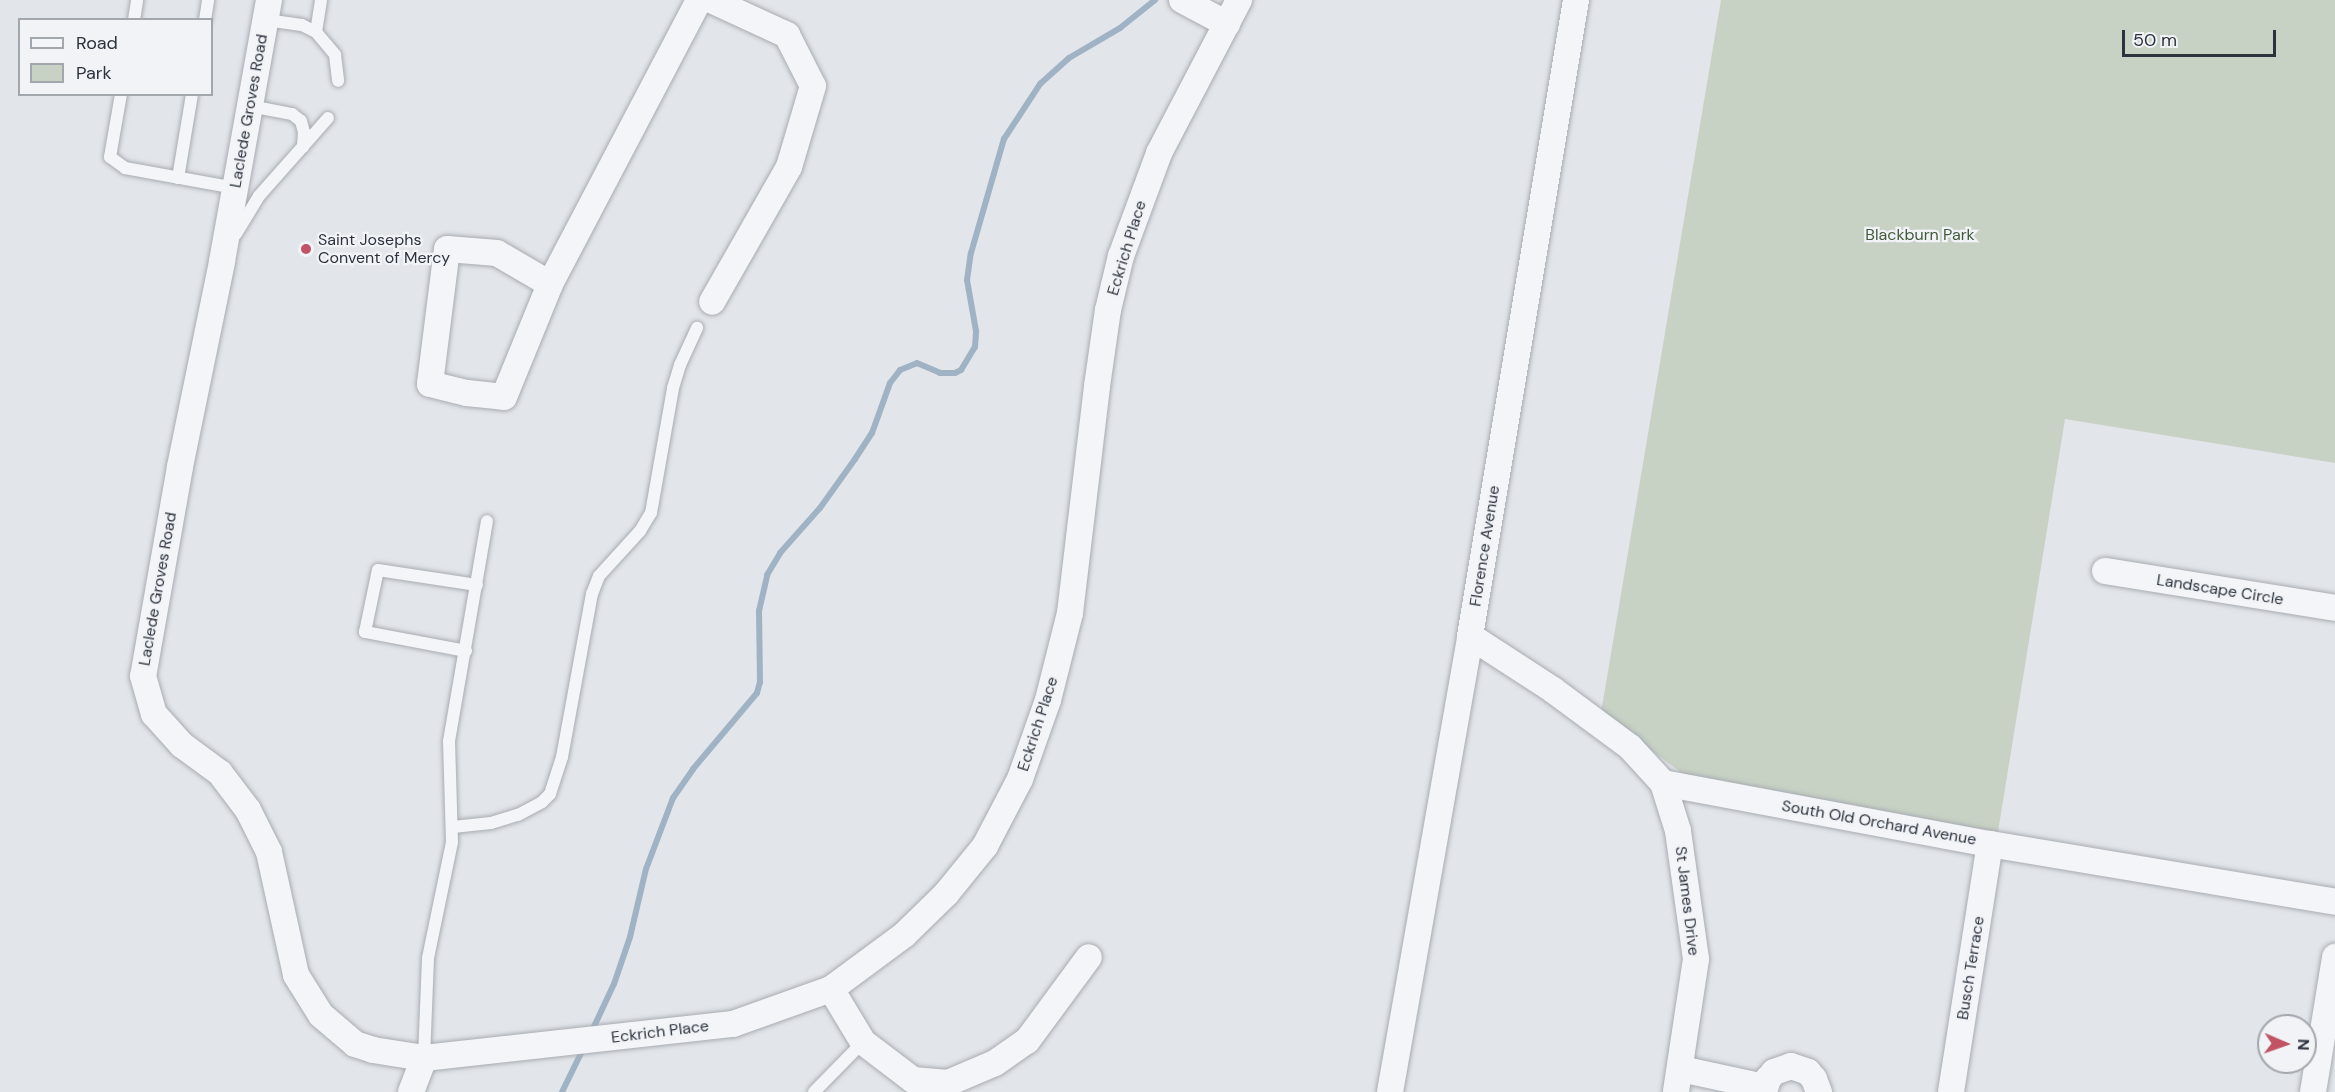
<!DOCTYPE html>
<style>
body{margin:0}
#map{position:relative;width:2335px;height:1092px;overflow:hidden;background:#e2e5e9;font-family:"DM Sans",sans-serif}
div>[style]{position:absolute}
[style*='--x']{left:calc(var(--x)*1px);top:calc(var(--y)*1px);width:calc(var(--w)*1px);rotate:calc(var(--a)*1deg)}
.green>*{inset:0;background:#c7d2c4}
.stream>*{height:6px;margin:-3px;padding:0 3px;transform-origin:3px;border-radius:3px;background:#a0b3c5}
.roads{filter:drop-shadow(0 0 2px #a8acb3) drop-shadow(0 0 2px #a8acb3)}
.lane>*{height:12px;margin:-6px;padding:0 6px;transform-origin:6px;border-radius:6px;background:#f4f5f8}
.street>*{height:26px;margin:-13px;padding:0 13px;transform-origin:13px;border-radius:13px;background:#f4f5f8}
.dots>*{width:16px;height:16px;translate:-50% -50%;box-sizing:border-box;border:3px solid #f1f3f6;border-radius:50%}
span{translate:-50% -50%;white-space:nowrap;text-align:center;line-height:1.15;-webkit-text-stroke:4.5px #f1f3f6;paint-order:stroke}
.street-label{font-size:16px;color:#2c333f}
.park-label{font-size:16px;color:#405a3a}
.poi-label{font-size:16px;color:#2c333f}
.left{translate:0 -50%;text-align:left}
.legend{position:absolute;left:18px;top:18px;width:195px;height:78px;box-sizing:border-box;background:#f1f3f6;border:2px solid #a2a6ad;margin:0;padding:8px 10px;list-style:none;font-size:18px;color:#2c333f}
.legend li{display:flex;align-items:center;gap:12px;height:30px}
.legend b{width:30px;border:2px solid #a2a6ad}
.north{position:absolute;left:2257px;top:1014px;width:60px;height:60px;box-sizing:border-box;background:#f1f3f6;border:2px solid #a2a6ad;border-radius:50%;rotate:92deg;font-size:16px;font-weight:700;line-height:24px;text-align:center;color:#2c333f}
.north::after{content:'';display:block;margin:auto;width:21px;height:27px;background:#c15365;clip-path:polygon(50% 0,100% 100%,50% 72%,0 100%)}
.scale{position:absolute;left:2122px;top:30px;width:154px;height:27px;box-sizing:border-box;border:3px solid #2c333f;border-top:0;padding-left:8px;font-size:18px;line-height:21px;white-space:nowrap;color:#2c333f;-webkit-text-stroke:4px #f1f3f6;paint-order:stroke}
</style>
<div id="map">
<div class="green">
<div style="clip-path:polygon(1721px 0,2335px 0,2335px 463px,2065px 419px,1997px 838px,1690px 779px,1601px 713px)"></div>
</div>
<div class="stream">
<div style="--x:591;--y:1033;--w:54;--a:-64.9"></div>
<div style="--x:614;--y:984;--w:50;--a:-71.2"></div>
<div style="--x:630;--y:937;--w:70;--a:-76.8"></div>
<div style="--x:646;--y:869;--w:76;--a:-69.2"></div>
<div style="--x:673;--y:798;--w:35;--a:-55"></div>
<div style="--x:693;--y:769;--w:99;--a:-49.9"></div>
<div style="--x:757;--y:693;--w:11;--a:-75"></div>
<div style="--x:760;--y:682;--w:71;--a:-90.8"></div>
<div style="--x:759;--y:611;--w:37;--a:-77"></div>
<div style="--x:767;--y:575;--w:26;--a:-59"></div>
<div style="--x:780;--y:553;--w:60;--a:-48.4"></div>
<div style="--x:820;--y:508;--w:60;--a:-54.5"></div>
<div style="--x:855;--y:459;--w:31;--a:-57"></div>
<div style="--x:872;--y:433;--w:53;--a:-70.2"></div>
<div style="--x:890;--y:383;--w:16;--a:-52"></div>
<div style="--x:900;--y:370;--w:18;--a:-22"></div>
<div style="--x:917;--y:363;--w:25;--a:23"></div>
<div style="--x:940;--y:373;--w:15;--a:0"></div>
<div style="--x:955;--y:373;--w:7;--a:-27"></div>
<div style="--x:961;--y:370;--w:27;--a:-59"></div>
<div style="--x:975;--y:347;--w:16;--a:-86"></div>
<div style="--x:976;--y:331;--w:52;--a:-100"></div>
<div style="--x:967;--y:280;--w:27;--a:-82"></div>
<div style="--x:971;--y:253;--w:119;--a:-73.9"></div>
<div style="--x:1004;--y:139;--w:66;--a:-56.8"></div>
<div style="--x:1040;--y:84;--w:39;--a:-42"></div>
<div style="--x:1069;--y:58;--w:59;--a:-30.5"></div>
<div style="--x:1120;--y:28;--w:45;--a:-38.7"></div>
<div style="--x:562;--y:1092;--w:50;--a:-63.9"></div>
</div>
<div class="roads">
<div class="lane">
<div style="--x:134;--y:20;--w:20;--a:-81"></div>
<div style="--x:205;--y:20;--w:20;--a:-81"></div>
<div style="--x:266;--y:20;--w:36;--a:8"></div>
<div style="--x:302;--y:25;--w:16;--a:27"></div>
<div style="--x:316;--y:32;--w:30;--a:50"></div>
<div style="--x:335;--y:55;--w:26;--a:83"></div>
<div style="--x:316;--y:32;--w:32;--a:-81"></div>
<div style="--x:121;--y:94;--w:64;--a:99.9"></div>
<div style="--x:110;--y:157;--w:19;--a:36"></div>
<div style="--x:125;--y:168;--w:112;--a:10.3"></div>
<div style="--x:250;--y:106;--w:43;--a:10.8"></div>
<div style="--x:292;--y:114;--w:11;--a:38"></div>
<div style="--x:301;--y:121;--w:11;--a:75"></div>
<div style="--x:304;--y:132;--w:15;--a:94"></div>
<div style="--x:178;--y:178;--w:85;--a:-80.5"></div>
<div style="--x:236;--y:234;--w:44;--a:-58.8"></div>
<div style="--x:259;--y:196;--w:104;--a:-48.5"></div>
<div style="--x:466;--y:651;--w:103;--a:-169.3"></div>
<div style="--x:365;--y:632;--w:63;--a:-78.2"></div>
<div style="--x:378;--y:570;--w:100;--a:8.6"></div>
<div style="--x:453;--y:827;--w:38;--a:-6"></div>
<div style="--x:491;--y:823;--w:28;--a:-17"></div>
<div style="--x:518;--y:815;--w:27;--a:-28"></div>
<div style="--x:542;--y:802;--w:11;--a:-45"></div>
<div style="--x:550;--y:794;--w:39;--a:-72"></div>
<div style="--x:562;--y:757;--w:166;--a:-79.6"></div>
<div style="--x:592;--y:594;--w:19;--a:-69"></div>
<div style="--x:599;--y:576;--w:61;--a:-47.7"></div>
<div style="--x:640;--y:531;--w:21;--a:-59"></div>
<div style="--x:651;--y:513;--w:127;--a:-80"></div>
<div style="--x:673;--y:388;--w:24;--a:-73"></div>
<div style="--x:680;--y:365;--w:41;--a:-65.3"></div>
<div style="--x:424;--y:1058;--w:100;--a:-87.7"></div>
<div style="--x:428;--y:958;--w:118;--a:-78.3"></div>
<div style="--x:452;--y:842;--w:101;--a:-91.7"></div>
<div style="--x:449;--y:741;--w:223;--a:-80.2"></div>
<div style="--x:814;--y:1092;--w:70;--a:-45.6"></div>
</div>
<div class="street">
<div style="--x:269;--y:0;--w:266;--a:100.2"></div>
<div style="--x:222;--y:262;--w:209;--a:101.6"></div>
<div style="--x:180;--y:467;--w:212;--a:100"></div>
<div style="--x:143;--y:676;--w:40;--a:74"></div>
<div style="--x:154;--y:714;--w:42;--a:47.9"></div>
<div style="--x:182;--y:745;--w:47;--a:36.4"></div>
<div style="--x:220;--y:773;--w:46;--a:52.9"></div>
<div style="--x:248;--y:810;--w:47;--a:63.4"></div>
<div style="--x:269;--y:852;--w:126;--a:77.6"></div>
<div style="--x:296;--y:975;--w:47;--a:58"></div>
<div style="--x:321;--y:1015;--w:45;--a:40.5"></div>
<div style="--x:355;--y:1044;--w:19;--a:18"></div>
<div style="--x:373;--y:1050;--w:52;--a:8.9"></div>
<div style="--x:424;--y:1058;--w:311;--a:-6.3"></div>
<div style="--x:733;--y:1024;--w:104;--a:-19.7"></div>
<div style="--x:831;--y:989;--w:91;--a:-36.5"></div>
<div style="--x:904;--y:935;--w:59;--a:-44.3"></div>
<div style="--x:946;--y:894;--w:62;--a:-50.9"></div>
<div style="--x:985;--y:846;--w:76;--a:-62.4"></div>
<div style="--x:1020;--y:779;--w:84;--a:-70.5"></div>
<div style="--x:1048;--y:700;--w:90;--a:-75.8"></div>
<div style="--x:1070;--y:613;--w:229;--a:-83.2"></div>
<div style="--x:1097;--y:386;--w:77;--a:-81.8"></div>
<div style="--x:1108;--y:310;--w:56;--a:-76.5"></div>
<div style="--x:1121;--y:256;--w:110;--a:-69.7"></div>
<div style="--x:1159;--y:153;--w:173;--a:-62.4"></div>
<div style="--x:711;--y:0;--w:84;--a:24.7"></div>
<div style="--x:787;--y:35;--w:57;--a:63"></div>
<div style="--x:813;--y:86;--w:84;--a:106.5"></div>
<div style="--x:789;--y:167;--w:155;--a:119.7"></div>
<div style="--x:1182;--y:0;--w:51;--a:28.1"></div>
<div style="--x:550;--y:284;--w:61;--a:-149.7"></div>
<div style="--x:497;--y:253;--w:50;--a:-175.4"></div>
<div style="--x:447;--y:249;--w:136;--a:97.2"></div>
<div style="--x:430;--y:384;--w:38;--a:14"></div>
<div style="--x:467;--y:393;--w:37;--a:6"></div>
<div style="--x:504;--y:397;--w:122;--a:-67.8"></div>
<div style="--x:550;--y:284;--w:321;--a:-62.3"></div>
<div style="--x:2105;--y:571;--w:233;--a:9.1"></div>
<div style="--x:1470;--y:636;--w:99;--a:33"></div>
<div style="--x:1553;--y:690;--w:96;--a:36.5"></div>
<div style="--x:1630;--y:747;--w:49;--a:47.5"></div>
<div style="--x:1663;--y:783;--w:333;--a:10.6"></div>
<div style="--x:1990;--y:844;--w:350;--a:9.5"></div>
<div style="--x:1663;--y:783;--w:50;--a:72.6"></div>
<div style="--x:1678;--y:831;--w:129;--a:82"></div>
<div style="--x:1696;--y:959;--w:134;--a:98.6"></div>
<div style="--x:831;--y:989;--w:62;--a:58.9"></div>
<div style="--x:863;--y:1042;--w:63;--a:37.2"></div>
<div style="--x:913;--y:1080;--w:35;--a:5"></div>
<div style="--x:948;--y:1083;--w:51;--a:-23.1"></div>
<div style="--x:995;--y:1063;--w:39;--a:-35"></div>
<div style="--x:1027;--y:1041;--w:104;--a:-53.6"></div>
<div style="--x:1681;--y:1069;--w:85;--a:12.2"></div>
<div style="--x:411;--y:1092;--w:36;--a:-69"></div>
<div style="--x:1390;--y:1092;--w:463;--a:-80"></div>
<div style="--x:1470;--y:636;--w:645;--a:-80.54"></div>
<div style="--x:1764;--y:1092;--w:14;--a:-73"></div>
<div style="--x:1768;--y:1079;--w:9;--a:-49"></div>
<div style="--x:1774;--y:1072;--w:18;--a:-19"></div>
<div style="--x:1791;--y:1066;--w:18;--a:19"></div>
<div style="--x:1808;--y:1072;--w:9;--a:49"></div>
<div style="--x:1814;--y:1079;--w:14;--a:69"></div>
<div style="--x:1951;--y:1092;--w:251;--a:-81.1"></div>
<div style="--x:2313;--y:1092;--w:137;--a:-80.7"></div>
</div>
</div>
<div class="dots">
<div style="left:306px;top:249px;background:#c15365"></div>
</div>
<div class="street-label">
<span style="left:249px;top:111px;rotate:-80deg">Laclede Groves Road</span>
<span style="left:1127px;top:248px;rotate:-73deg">Eckrich Place</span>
<span style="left:1485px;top:546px;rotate:-81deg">Florence Avenue</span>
<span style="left:158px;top:589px;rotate:-80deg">Laclede Groves Road</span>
<span style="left:2220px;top:590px;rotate:9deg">Landscape Circle</span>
<span style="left:1038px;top:724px;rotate:-72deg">Eckrich Place</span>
<span style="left:1879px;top:823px;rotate:10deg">South Old Orchard Avenue</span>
<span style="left:1687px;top:901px;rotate:83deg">St James Drive</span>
<span style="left:1971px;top:968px;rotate:-81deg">Busch Terrace</span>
<span style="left:660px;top:1032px;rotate:-7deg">Eckrich Place</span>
</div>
<div class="park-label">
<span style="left:1920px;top:235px">Blackburn Park</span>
</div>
<div class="poi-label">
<span class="left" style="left:318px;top:249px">Saint Josephs<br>Convent of Mercy</span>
</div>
<ul class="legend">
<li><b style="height:8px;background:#f4f5f8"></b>Road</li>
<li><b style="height:16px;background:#c7d2c4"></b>Park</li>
</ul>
<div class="north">N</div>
<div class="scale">50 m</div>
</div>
